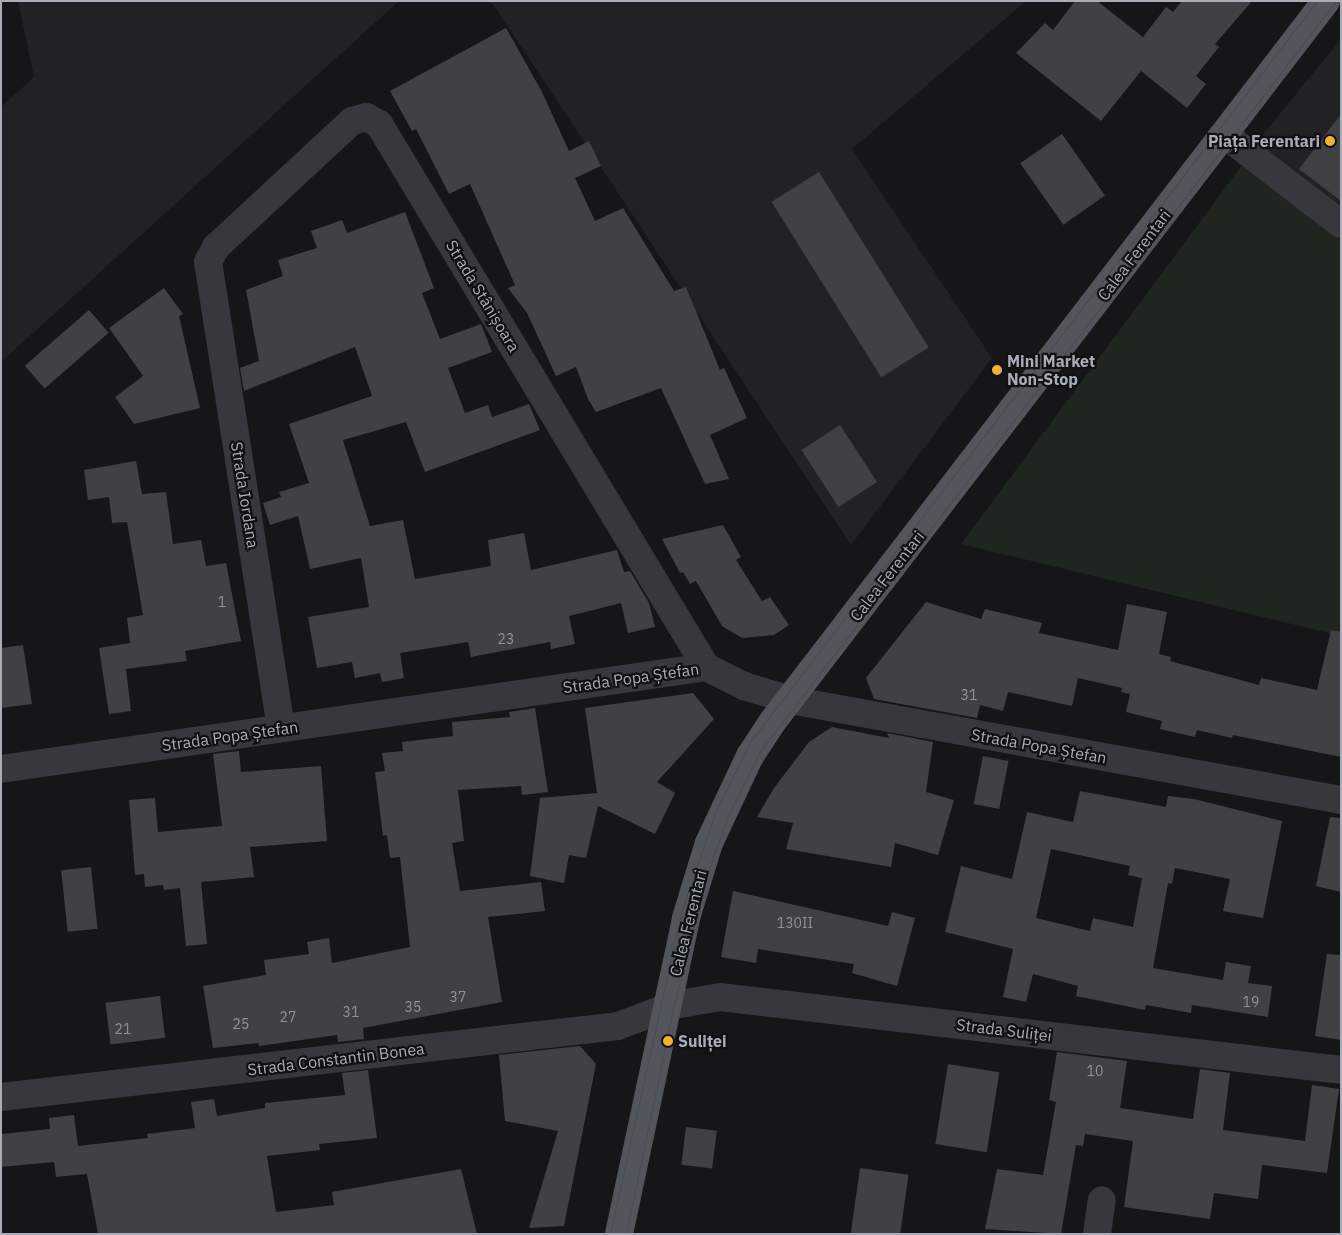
<!DOCTYPE html>
<meta charset="utf-8">
<style>
body{margin:0}
#map{position:relative;width:1342px;height:1235px;overflow:hidden;background:#161618;font-family:"IBM Plex Sans",sans-serif}
div>[style]{position:absolute}
[style*='--x']{left:calc(var(--x)*1px);top:calc(var(--y)*1px);width:calc(var(--w)*1px);rotate:calc(var(--a)*1deg)}
.built>*{inset:0;background:#222225}
.green>*{inset:0;background:#1e261f}
.building>*{inset:0;background:#404145;transform-origin:0 0}
.minor>*{height:28px;margin:-14px;padding:0 14px;transform-origin:14px;border-radius:14px;background:#37383d}
.major>*{height:28px;margin:-14px;padding:0 14px;transform-origin:14px;border-radius:14px;background:#53555c}
.tram>*{height:1px;margin:-0.5px;padding:0 0.5px;transform-origin:0.5px;border-radius:0.5px;background:#4a4c52}
.dots>*{width:14px;height:14px;translate:-50% -50%;box-sizing:border-box;border:2px solid #111113;border-radius:50%}
span{translate:-50% -50%;white-space:nowrap;text-align:center;line-height:1.15;-webkit-text-stroke:4.5px #111113;paint-order:stroke}
.number-label{font-size:14px;color:#8e929b}
.number-label span{-webkit-text-stroke-width:0}
.poi-label{font-size:16px;color:#a8adb8;font-weight:700}
.right{translate:-100% -50%;text-align:right}
.left{translate:0 -50%;text-align:left}
.street-label{font-size:16px;color:#a8adb8}
.frame{position:absolute;inset:0;border:2px solid #a8adb8;pointer-events:none}
</style>
<div id="map">
<div class="built">
<div style="clip-path:polygon(18px 1px,399px 1px,1px 362px,1px 107px,34px 77px)"></div>
<div style="clip-path:polygon(487px 1px,1026px 1px,852px 149px,992px 358px,851px 545px,493px 4px)"></div>
<div style="clip-path:polygon(1341px 39px,1341px 220px,1251px 149px)"></div>
</div>
<div class="green">
<div style="clip-path:polygon(1248px 157px,1341px 229px,1341px 636px,961px 544px)"></div>
</div>
<div class="building">
<div style="clip-path:polygon(1075px 1px,1097px 1px,1143px 37px,1166px 7px,1173px 12px,1182px 1px,1252px 1px,1215px 44px,1219px 47px,1196px 76px,1206px 84px,1187px 108px,1141px 71px,1101px 121px,1016px 53px,1045px 23px,1053px 30px)"></div>
<div style="clip-path:polygon(506px 28px,542px 92px,569px 151px,589px 141px,601px 166px,575px 178px,595px 221px,623px 208px,674px 291px,686px 287px,720px 370px,724px 368px,747px 418px,710px 435px,729px 479px,705px 484px,661px 388px,596px 412px,588px 399px,576px 367px,556px 376px,527px 313px,508px 288px,515px 285px,470px 184px,449px 194px,416px 129px,412px 131px,390px 91px)"></div>
<div style="clip-path:polygon(1341px 114px,1341px 201px,1299px 169px)"></div>
<div style="left:1062px;top:134px;width:75px;height:51px;rotate:55deg"></div>
<div style="left:819px;top:172px;width:207px;height:56px;rotate:58deg"></div>
<div style="clip-path:polygon(405px 212px,434px 288px,422px 293px,440px 339px,481px 324px,492px 352px,448px 368px,465px 413px,488px 405px,492px 417px,529px 404px,540px 430px,425px 472px,406px 422px,343px 440px,370px 526px,403px 520px,415px 579px,491px 566px,488px 540px,524px 533px,531px 570px,617px 550px,624px 572px,630px 571px,649px 603px,655px 627px,628px 633px,621px 603px,569px 616px,575px 644px,551px 649px,550px 642px,471px 657px,468px 642px,400px 653px,404px 678px,382px 682px,380px 673px,355px 678px,352px 662px,317px 668px,308px 617px,369px 607px,361px 558px,310px 569px,298px 516px,270px 525px,263px 503px,281px 497px,279px 492px,309px 483px,289px 424px,372px 396px,355px 347px,244px 391px,240px 368px,259px 361px,246px 290px,283px 276px,278px 260px,317px 248px,311px 231px,342px 220px,347px 233px)"></div>
<div style="clip-path:polygon(164px 288px,183px 314px,179px 316px,200px 408px,134px 424px,115px 397px,143px 376px,109px 328px)"></div>
<div style="left:89px;top:310px;width:30px;height:85px;rotate:49deg"></div>
<div style="left:840px;top:425px;width:68px;height:46px;rotate:57deg"></div>
<div style="clip-path:polygon(136px 461px,142px 494px,166px 492px,173px 544px,201px 540px,206px 566px,226px 563px,241px 641px,185px 651px,187px 661px,126px 669px,131px 711px,109px 714px,99px 648px,130px 643px,127px 618px,143px 615px,127px 522px,112px 523px,109px 497px,88px 500px,84px 470px)"></div>
<div style="clip-path:polygon(723px 525px,741px 557px,736px 560px,762px 601px,770px 597px,789px 625px,774px 635px,742px 638px,722px 626px,696px 581px,690px 584px,683px 572px,680px 573px,662px 539px)"></div>
<div style="clip-path:polygon(926px 602px,981px 619px,985px 609px,1042px 623px,1039px 633px,1118px 650px,1127px 604px,1167px 612px,1159px 654px,1171px 657px,1170px 661px,1259px 685px,1261px 678px,1317px 690px,1331px 630px,1341px 632px,1341px 757px,1233px 735px,1232px 738px,1197px 730px,1195px 737px,1160px 729px,1162px 721px,1126px 712px,1130px 694px,1121px 692px,1122px 688px,1078px 678px,1072px 706px,1008px 692px,1003px 711px,980px 705px,977px 718px,874px 699px,866px 678px)"></div>
<div style="clip-path:polygon(23px 645px,32px 704px,1px 708px,1px 648px)"></div>
<div style="clip-path:polygon(693px 693px,714px 719px,657px 782px,675px 793px,655px 834px,598px 806px,586px 858px,569px 855px,564px 883px,530px 876px,540px 798px,597px 793px,585px 708px)"></div>
<div style="clip-path:polygon(535px 708px,548px 792px,522px 795px,521px 786px,458px 790px,464px 841px,452px 843px,460px 891px,541px 882px,545px 911px,488px 917px,502px 1002px,363px 1028px,364px 1039px,338px 1042px,337px 1035px,259px 1046px,258px 1043px,213px 1048px,203px 986px,266px 975px,264px 960px,309px 954px,307px 942px,329px 938px,332px 963px,410px 947px,400px 857px,390px 858px,387px 835px,383px 836px,375px 772px,385px 771px,382px 753px,403px 751px,402px 742px,453px 736px,452px 722px,510px 717px,509px 712px)"></div>
<div style="clip-path:polygon(832px 727px,889px 738px,887px 733px,933px 742px,926px 792px,954px 800px,938px 855px,895px 843px,891px 867px,786px 849px,793px 823px,757px 817px,774px 788px,809px 742px)"></div>
<div style="clip-path:polygon(239px 751px,241px 772px,321px 766px,327px 841px,250px 847px,254px 877px,201px 882px,207px 944px,186px 946px,180px 888px,164px 890px,163px 885px,145px 887px,144px 874px,135px 875px,129px 800px,155px 798px,158px 832px,222px 826px,213px 754px)"></div>
<div style="left:983px;top:756px;width:26px;height:49px;rotate:11deg"></div>
<div style="clip-path:polygon(evenodd,1080px 791px,1166px 807px,1168px 796px,1194px 799px,1282px 821px,1263px 918px,1223px 911px,1230px 879px,1175px 868px,1172px 884px,1168px 883px,1153px 968px,1223px 980px,1226px 962px,1251px 966px,1248px 983px,1272px 986px,1268px 1017px,1192px 1005px,1191px 1013px,1146px 1005px,1145px 1010px,1076px 996px,1078px 986px,1033px 974px,1026px 1002px,1003px 997px,1013px 949px,945px 932px,961px 866px,1012px 879px,1027px 812px,1073px 822px,1080px 791px,1051px 849px,1130px 866px,1128px 875px,1142px 878px,1133px 927px,1093px 918px,1090px 931px,1036px 918px,1051px 849px)"></div>
<div style="clip-path:polygon(1330px 817px,1341px 818px,1341px 892px,1316px 886px)"></div>
<div style="left:91px;top:867px;width:62px;height:30px;rotate:84deg"></div>
<div style="clip-path:polygon(733px 891px,888px 926px,892px 912px,915px 918px,897px 986px,852px 973px,854px 964px,758px 949px,756px 963px,721px 957px)"></div>
<div style="clip-path:polygon(1327px 954px,1341px 955px,1341px 1040px,1315px 1036px)"></div>
<div style="left:160px;top:996px;width:42px;height:55px;rotate:83deg"></div>
<div style="clip-path:polygon(580px 1046px,596px 1064px,564px 1226px,529px 1228px,558px 1131px,505px 1121px,499px 1055px)"></div>
<div style="clip-path:polygon(1057px 1052px,1127px 1061px,1120px 1108px,1193px 1119px,1200px 1069px,1230px 1073px,1223px 1130px,1305px 1141px,1312px 1085px,1339px 1089px,1327px 1173px,1262px 1165px,1258px 1199px,1214px 1193px,1210px 1219px,1124px 1207px,1133px 1141px,1085px 1134px,1083px 1146px,1076px 1145px,1061px 1234px,985px 1229px,997px 1169px,1043px 1175px,1056px 1102px,1049px 1100px)"></div>
<div style="left:948px;top:1064px;width:52px;height:81px;rotate:9deg"></div>
<div style="clip-path:polygon(368px 1070px,377px 1138px,319px 1144px,320px 1150px,267px 1156px,276px 1212px,334px 1205px,332px 1192px,461px 1169px,477px 1234px,98px 1234px,87px 1174px,56px 1177px,54px 1162px,1px 1167px,1px 1134px,50px 1129px,49px 1118px,74px 1115px,78px 1146px,148px 1138px,147px 1134px,195px 1128px,191px 1102px,214px 1099px,217px 1116px,265px 1108px,265px 1103px,345px 1095px,342px 1073px)"></div>
<div style="left:686px;top:1127px;width:31px;height:38px;rotate:7deg"></div>
<div style="left:860px;top:1168px;width:49px;height:67px;rotate:8deg"></div>
</div>
<div class="minor">
<div style="--x:1225;--y:135;--w:146;--a:37.5"></div>
<div style="--x:281;--y:728;--w:472;--a:-98.9"></div>
<div style="--x:208;--y:262;--w:17;--a:-62"></div>
<div style="--x:216;--y:247;--w:185;--a:-42.8"></div>
<div style="--x:352;--y:121;--w:15;--a:-16"></div>
<div style="--x:366;--y:117;--w:15;--a:28"></div>
<div style="--x:379;--y:124;--w:634;--a:58.94"></div>
<div style="--x:1;--y:769;--w:712;--a:-8.23"></div>
<div style="--x:706;--y:667;--w:42;--a:26.6"></div>
<div style="--x:744;--y:686;--w:48;--a:16.9"></div>
<div style="--x:790;--y:700;--w:560;--a:10.29"></div>
<div style="--x:1;--y:1097;--w:621;--a:-6.56"></div>
<div style="--x:618;--y:1026;--w:60;--a:-20.6"></div>
<div style="--x:674;--y:1005;--w:47;--a:-9.9"></div>
<div style="--x:720;--y:997;--w:625;--a:6.7"></div>
<div style="--x:1097;--y:1234;--w:34;--a:-82"></div>
</div>
<div class="major">
<div style="--x:619;--y:1234;--w:323;--a:-78"></div>
<div style="--x:686;--y:918;--w:78;--a:-73"></div>
<div style="--x:709;--y:843;--w:96;--a:-64.8"></div>
<div style="--x:750;--y:756;--w:42;--a:-56.7"></div>
<div style="--x:773;--y:721;--w:908;--a:-52.47"></div>
</div>
<div class="tram">
<div style="--x:610;--y:1234;--w:332;--a:-77.5"></div>
<div style="--x:682;--y:910;--w:106;--a:-71.2"></div>
<div style="--x:716;--y:810;--w:76;--a:-63.4"></div>
<div style="--x:750;--y:742;--w:933;--a:-52.58"></div>
<div style="--x:626;--y:1234;--w:234;--a:-78.2"></div>
<div style="--x:674;--y:1005;--w:129;--a:-76.1"></div>
<div style="--x:705;--y:880;--w:68;--a:-70.2"></div>
<div style="--x:728;--y:816;--w:74;--a:-63.4"></div>
<div style="--x:761;--y:750;--w:944;--a:-52.49"></div>
</div>
<div class="dots">
<div style="left:1330px;top:141px;background:#f2b134"></div>
<div style="left:997px;top:370px;background:#f2b134"></div>
<div style="left:668px;top:1041px;background:#f2b134"></div>
</div>
<div class="number-label">
<span style="left:222px;top:602px">1</span>
<span style="left:506px;top:639px">23</span>
<span style="left:969px;top:695px">31</span>
<span style="left:795px;top:923px">130II</span>
<span style="left:458px;top:997px">37</span>
<span style="left:1251px;top:1002px">19</span>
<span style="left:413px;top:1007px">35</span>
<span style="left:351px;top:1012px">31</span>
<span style="left:288px;top:1017px">27</span>
<span style="left:241px;top:1024px">25</span>
<span style="left:123px;top:1029px">21</span>
<span style="left:1095px;top:1071px">10</span>
</div>
<div class="poi-label">
<span class="right" style="left:1320px;top:141px">Piața Ferentari</span>
<span class="left" style="left:1007px;top:370px">Mini Market<br>Non-Stop</span>
<span class="left" style="left:678px;top:1041px">Suliței</span>
</div>
<div class="street-label">
<span style="left:1134px;top:255px;rotate:-53deg">Calea Ferentari</span>
<span style="left:483px;top:296px;rotate:59deg">Strada Stânișoara</span>
<span style="left:245px;top:495px;rotate:81deg">Strada Iordana</span>
<span style="left:887px;top:576px;rotate:-52deg">Calea Ferentari</span>
<span style="left:631px;top:678px;rotate:-8deg">Strada Popa Ștefan</span>
<span style="left:230px;top:736px;rotate:-8deg">Strada Popa Ștefan</span>
<span style="left:1039px;top:746px;rotate:10deg">Strada Popa Ștefan</span>
<span style="left:688px;top:923px;rotate:-76deg">Calea Ferentari</span>
<span style="left:1004px;top:1030px;rotate:7deg">Strada Suliței</span>
<span style="left:336px;top:1059px;rotate:-7deg">Strada Constantin Bonea</span>
</div>
<div class="frame"></div>
</div>
